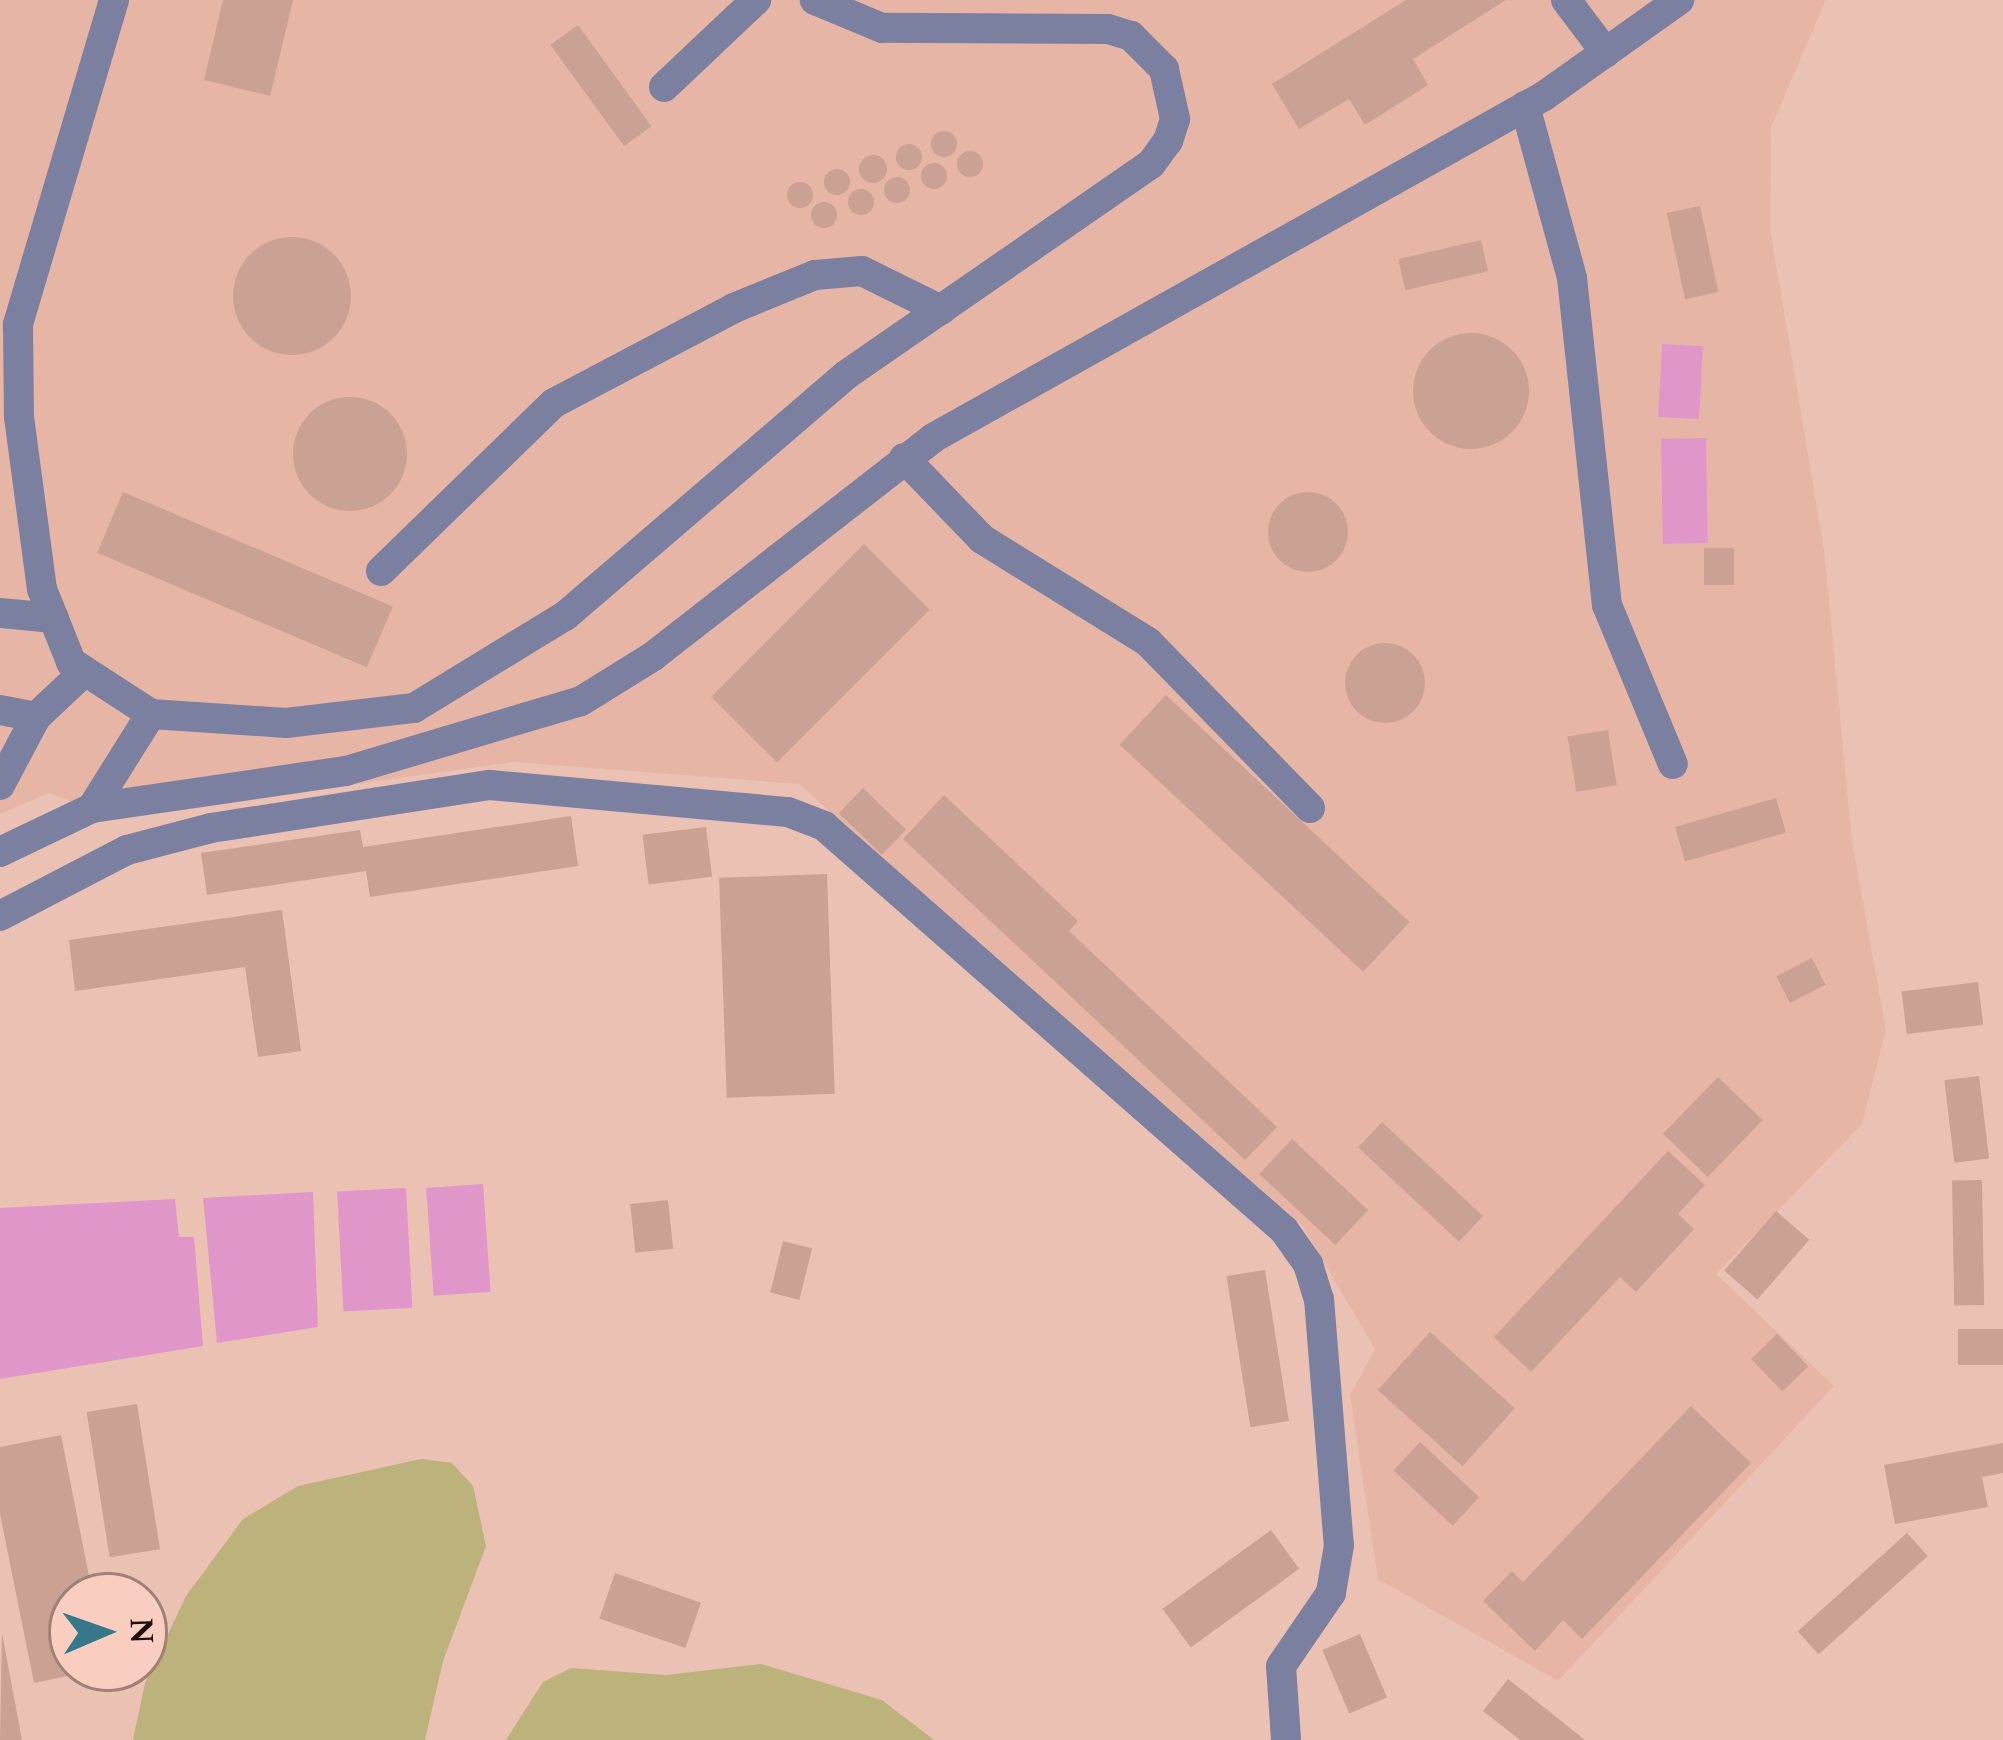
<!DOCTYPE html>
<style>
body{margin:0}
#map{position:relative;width:2003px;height:1740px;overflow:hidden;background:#ebc1b3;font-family:Spectral,serif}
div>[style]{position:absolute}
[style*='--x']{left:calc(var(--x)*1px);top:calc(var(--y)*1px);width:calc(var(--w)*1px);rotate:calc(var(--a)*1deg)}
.built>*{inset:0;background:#e7b5a5}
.green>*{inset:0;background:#bcb27b}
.water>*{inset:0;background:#e196c9;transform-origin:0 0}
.building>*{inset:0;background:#caa193;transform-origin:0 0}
.round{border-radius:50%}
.minor>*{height:30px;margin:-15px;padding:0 15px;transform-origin:15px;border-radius:15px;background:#7b7fa0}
span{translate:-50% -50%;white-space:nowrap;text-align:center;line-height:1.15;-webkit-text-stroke:9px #f9cec0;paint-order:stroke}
.north{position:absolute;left:48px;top:1572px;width:120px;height:120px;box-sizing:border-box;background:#f9cec0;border:3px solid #a18177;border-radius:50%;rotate:88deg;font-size:33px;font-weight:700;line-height:48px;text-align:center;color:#1c0e09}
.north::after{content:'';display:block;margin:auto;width:42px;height:54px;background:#36788a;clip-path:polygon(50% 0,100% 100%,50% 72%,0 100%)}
</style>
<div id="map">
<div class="built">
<div style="clip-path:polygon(0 0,1826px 0,1771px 127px,1770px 229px,1824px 549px,1852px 841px,1886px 1030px,1862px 1124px,1716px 1274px,1834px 1386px,1558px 1681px,1378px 1579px,1350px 1395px,1375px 1349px,1302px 1225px,799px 784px,514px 762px,113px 818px,49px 793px,0 814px)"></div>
</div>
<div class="green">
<div style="clip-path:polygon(421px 1459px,452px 1463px,473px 1486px,486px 1546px,443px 1661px,425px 1740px,133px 1740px,145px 1683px,186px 1596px,243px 1519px,298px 1486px)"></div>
<div style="clip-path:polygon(761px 1664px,882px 1700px,934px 1740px,506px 1740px,543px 1682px,571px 1668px,666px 1675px)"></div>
</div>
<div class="water">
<div style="left:1662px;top:344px;width:41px;height:73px;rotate:3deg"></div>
<div style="left:1706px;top:438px;width:105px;height:45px;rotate:89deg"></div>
<div style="left:483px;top:1184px;width:108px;height:57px;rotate:86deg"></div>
<div style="left:406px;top:1188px;width:120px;height:69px;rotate:87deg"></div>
<div style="clip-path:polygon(313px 1192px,318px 1327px,217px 1343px,203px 1198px)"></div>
<div style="clip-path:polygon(175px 1199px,179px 1237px,194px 1237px,203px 1346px,0 1379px,0 1208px)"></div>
</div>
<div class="building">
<div style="clip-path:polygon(223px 0,293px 0,270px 96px,204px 80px)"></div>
<div style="clip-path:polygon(1406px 0,1506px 0,1413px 59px,1428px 85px,1365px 125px,1349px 99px,1299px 129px,1272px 84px)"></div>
<div style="left:578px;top:25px;width:125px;height:34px;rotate:54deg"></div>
<div class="round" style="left:931px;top:131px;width:26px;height:26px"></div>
<div class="round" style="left:896px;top:144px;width:26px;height:26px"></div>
<div class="round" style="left:957px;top:151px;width:26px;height:26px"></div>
<div class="round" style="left:859px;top:155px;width:28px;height:28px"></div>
<div class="round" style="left:921px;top:163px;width:26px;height:26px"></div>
<div class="round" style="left:824px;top:169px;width:26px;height:26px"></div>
<div class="round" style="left:884px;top:177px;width:26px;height:26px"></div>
<div class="round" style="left:787px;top:182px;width:26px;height:26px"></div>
<div class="round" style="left:848px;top:189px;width:26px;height:26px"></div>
<div class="round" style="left:811px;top:202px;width:26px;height:26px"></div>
<div style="left:1700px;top:206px;width:88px;height:34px;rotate:78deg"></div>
<div class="round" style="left:233px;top:237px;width:118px;height:118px"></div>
<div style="left:1481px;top:240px;width:32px;height:85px;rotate:77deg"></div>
<div class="round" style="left:1413px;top:333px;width:116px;height:116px"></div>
<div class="round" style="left:293px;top:397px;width:114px;height:114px"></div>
<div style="left:123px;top:492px;width:293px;height:66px;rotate:23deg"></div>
<div class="round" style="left:1268px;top:492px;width:80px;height:80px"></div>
<div style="left:864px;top:544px;width:93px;height:216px;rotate:45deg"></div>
<div style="left:1704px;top:548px;width:30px;height:37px"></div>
<div class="round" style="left:1345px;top:643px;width:80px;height:80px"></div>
<div style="left:1166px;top:695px;width:333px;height:68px;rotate:43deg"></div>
<div style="left:1608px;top:730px;width:56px;height:41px;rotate:81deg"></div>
<div style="left:863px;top:788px;width:60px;height:35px;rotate:44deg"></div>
<div style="clip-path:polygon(944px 795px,1078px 921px,1069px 931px,1277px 1127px,1245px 1160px,903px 839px)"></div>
<div style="left:1776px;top:798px;width:36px;height:105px;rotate:74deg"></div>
<div style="clip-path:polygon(571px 816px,578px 866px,370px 897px,366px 871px,207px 895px,201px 853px,360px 830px,363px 847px)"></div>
<div style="left:706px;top:827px;width:50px;height:64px;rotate:83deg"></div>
<div style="left:827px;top:874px;width:220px;height:108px;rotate:88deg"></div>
<div style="clip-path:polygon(282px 910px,301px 1051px,258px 1057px,245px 967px,75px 991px,69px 940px)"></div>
<div style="left:1812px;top:958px;width:30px;height:40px;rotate:63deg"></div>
<div style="left:1978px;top:982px;width:43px;height:77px;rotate:83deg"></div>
<div style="left:1979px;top:1076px;width:83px;height:35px;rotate:83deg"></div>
<div style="left:1718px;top:1077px;width:62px;height:79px;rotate:44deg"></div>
<div style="left:1382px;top:1122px;width:138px;height:35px;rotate:43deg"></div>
<div style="left:1292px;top:1139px;width:104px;height:48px;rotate:43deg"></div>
<div style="clip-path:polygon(1668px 1151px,1705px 1185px,1678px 1214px,1694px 1229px,1636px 1292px,1620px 1277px,1531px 1372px,1494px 1337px)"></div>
<div style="left:1982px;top:1180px;width:125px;height:30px;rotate:89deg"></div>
<div style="left:668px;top:1200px;width:49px;height:38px;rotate:84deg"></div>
<div style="left:1776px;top:1211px;width:44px;height:79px;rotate:41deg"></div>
<div style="left:783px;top:1241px;width:30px;height:53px;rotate:14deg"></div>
<div style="left:1265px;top:1270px;width:153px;height:39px;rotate:81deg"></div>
<div style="left:2003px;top:1329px;width:36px;height:45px;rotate:90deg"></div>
<div style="left:1430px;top:1332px;width:114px;height:78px;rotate:42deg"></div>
<div style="left:1777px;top:1334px;width:45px;height:36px;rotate:46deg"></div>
<div style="left:137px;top:1404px;width:147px;height:51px;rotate:81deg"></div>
<div style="clip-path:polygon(1691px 1406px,1751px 1463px,1582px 1639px,1563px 1620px,1535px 1651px,1483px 1601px,1512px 1571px,1523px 1582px)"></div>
<div style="clip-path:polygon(61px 1435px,93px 1596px,72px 1596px,72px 1668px,97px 1670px,34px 1683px,0 1514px,0 1447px)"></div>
<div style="left:1420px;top:1442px;width:81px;height:39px;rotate:43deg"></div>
<div style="clip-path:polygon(2003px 1443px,2003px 1473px,1982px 1477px,1988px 1507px,1895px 1524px,1884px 1465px)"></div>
<div style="left:1271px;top:1530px;width:48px;height:134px;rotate:54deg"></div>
<div style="left:1907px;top:1533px;width:31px;height:147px;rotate:48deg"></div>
<div style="left:615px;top:1573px;width:91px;height:48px;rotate:19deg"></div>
<div style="clip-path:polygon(2px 1633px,22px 1740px,0 1740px)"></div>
<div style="left:1360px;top:1634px;width:69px;height:41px;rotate:67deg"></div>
<div style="clip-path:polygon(1508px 1679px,1560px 1720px,1585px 1740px,1520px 1740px,1483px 1711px)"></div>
</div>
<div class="minor">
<div style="--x:114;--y:0;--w:339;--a:106.5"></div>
<div style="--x:18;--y:325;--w:92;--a:89.4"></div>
<div style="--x:19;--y:417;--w:174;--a:82.4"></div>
<div style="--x:42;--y:589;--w:79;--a:68.3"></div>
<div style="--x:71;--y:662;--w:95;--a:33"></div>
<div style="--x:151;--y:714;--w:135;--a:3.8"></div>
<div style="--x:286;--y:723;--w:129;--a:-6.7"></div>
<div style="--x:414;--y:708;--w:177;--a:-31.4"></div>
<div style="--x:565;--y:616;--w:370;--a:-40.6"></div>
<div style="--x:846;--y:375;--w:371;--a:-34.7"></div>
<div style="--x:1151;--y:164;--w:29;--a:-54"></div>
<div style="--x:1168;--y:141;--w:23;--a:-72"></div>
<div style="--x:1175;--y:119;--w:51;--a:-102.4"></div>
<div style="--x:1164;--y:69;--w:47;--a:-135"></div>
<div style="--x:1131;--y:36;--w:24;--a:-163"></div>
<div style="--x:1108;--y:29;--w:226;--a:-179.7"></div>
<div style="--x:882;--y:28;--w:73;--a:-157.3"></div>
<div style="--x:1566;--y:0;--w:66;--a:53"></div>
<div style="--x:664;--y:87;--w:127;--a:-43.4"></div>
<div style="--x:1525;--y:106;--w:178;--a:74.7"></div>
<div style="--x:1572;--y:278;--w:329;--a:83.9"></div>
<div style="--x:1607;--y:605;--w:172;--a:67.5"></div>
<div style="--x:904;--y:458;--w:112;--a:46.1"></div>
<div style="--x:982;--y:539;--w:195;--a:31.8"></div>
<div style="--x:1148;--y:642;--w:232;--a:45.7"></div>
<div style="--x:381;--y:571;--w:241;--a:-44.2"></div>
<div style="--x:554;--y:403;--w:204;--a:-27.8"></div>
<div style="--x:734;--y:308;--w:87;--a:-22.2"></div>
<div style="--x:815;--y:275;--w:47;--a:-4.9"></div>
<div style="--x:862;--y:271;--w:88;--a:26.3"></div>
<div style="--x:0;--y:613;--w:54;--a:5.3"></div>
<div style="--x:0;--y:710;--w:37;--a:11"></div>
<div style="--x:0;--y:785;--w:77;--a:-62.1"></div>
<div style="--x:36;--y:717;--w:67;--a:-43.2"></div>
<div style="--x:92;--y:808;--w:111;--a:-57.9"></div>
<div style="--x:0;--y:852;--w:102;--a:-25.6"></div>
<div style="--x:92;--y:808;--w:257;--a:-8.3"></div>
<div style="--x:346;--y:771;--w:245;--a:-16.6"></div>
<div style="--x:581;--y:701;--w:84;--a:-31.8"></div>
<div style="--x:652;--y:657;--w:356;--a:-37.9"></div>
<div style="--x:933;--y:438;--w:700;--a:-29.24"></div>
<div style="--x:1544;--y:96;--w:166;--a:-35.4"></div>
<div style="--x:0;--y:916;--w:143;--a:-27.5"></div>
<div style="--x:127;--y:850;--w:87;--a:-14.7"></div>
<div style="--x:211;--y:828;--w:282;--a:-8.8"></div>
<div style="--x:490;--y:785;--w:299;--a:5.2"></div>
<div style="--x:788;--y:812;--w:39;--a:21"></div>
<div style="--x:824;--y:826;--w:612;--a:41.29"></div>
<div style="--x:1284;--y:1230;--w:42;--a:54.8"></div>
<div style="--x:1308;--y:1264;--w:37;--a:73"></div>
<div style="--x:1319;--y:1299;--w:247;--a:85.4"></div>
<div style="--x:1339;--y:1545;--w:49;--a:99.5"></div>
<div style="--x:1331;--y:1593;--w:88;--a:124.4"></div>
<div style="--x:1281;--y:1666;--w:74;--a:86.1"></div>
</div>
<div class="north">N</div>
</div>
